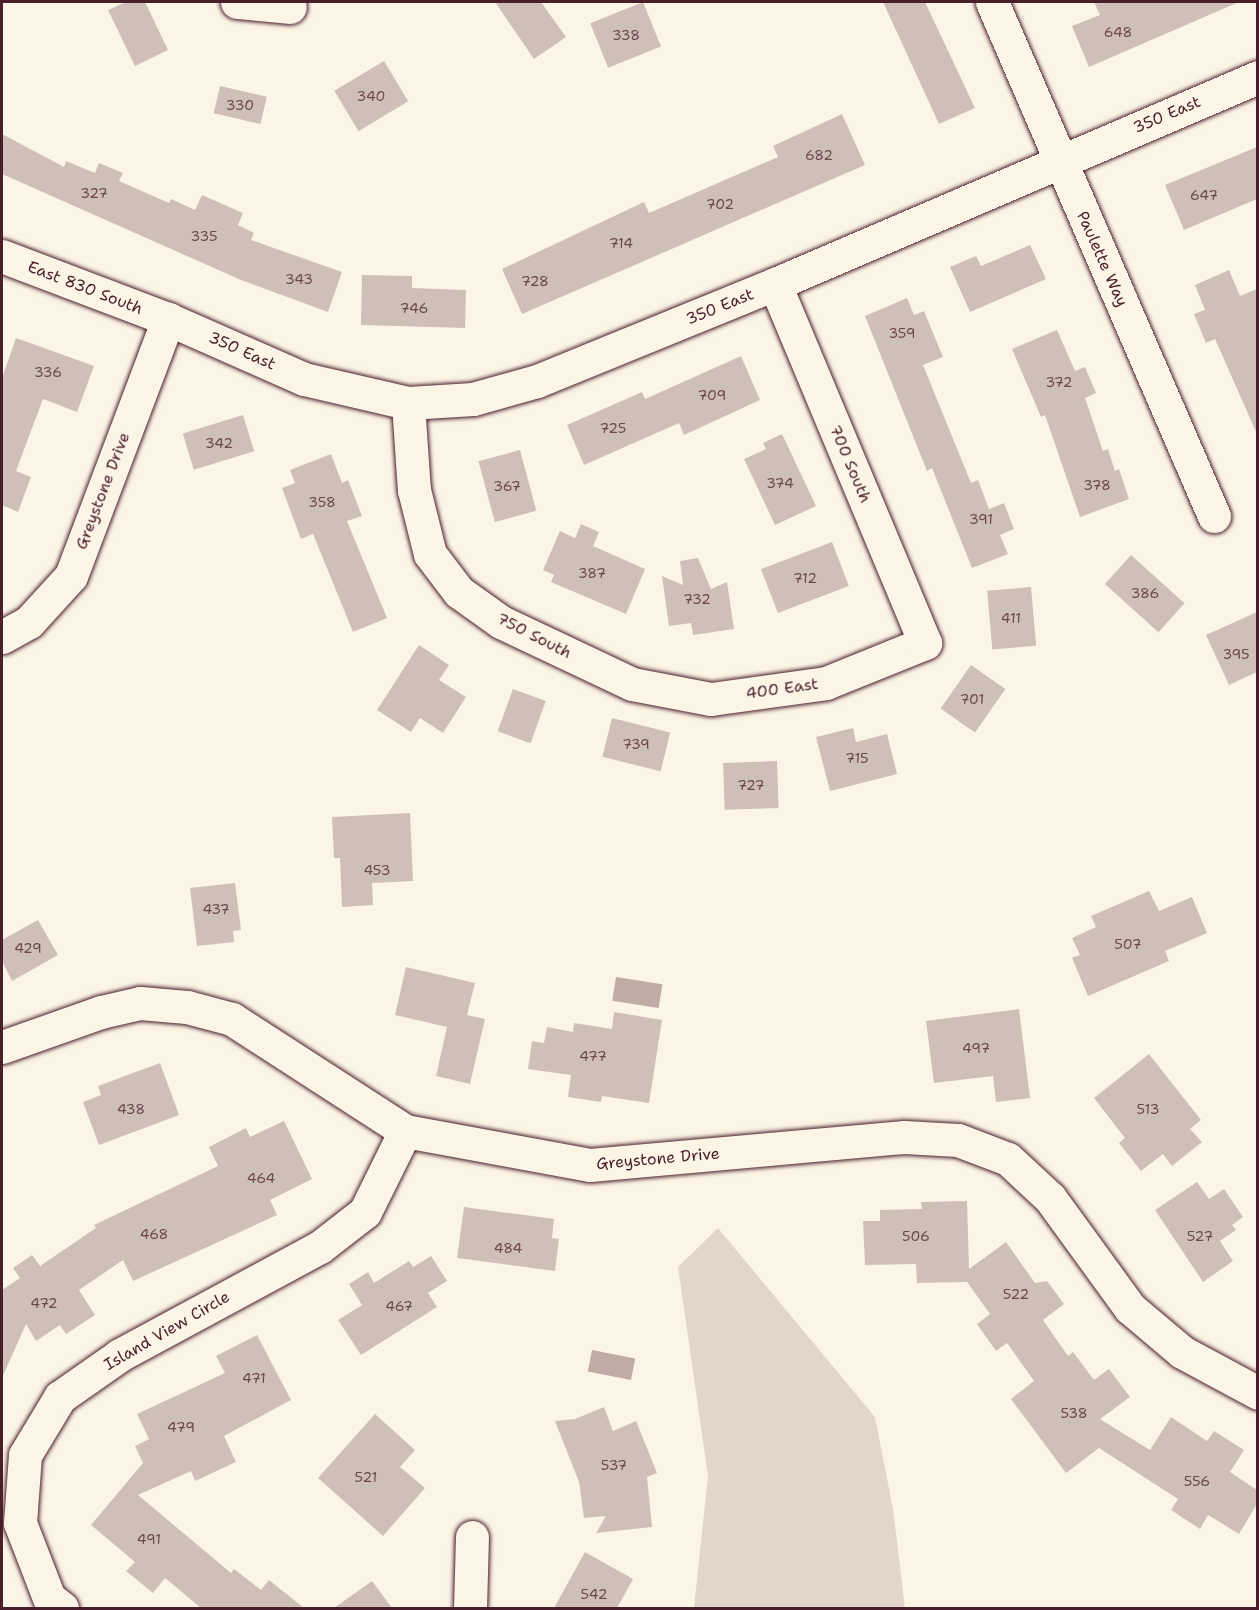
<!DOCTYPE html>
<style>
body{margin:0}
#map{position:relative;width:1259px;height:1610px;overflow:hidden;background:#fcf5e5;font-family:"Shantell Sans",sans-serif}
div>[style]{position:absolute}
[style*='--x']{left:calc(var(--x)*1px);top:calc(var(--y)*1px);width:calc(var(--w)*1px);rotate:calc(var(--a)*1deg)}
.green>*{inset:0;background:#e2d5ca}
.water>*{inset:0;background:#c0aca5;transform-origin:0 0}
.building>*{inset:0;background:#cfc0b7;transform-origin:0 0}
.roads{filter:drop-shadow(0 0 2px #4a1f2b) drop-shadow(0 0 2px #4a1f2b)}
.minor>*{height:33px;margin:-16.5px;padding:0 16.5px;transform-origin:16.5px;border-radius:16.5px;background:#fcf5e5}
span{translate:-50% -50%;white-space:nowrap;text-align:center;line-height:1.15;-webkit-text-stroke:4.5px #fcf5e5;paint-order:stroke}
.number-label{font-size:14px;color:#6b474e}
.number-label span{-webkit-text-stroke-width:0}
.street-label{font-size:16px;color:#4a1f2b}
.frame{position:absolute;inset:0;border:3px solid #4a1f2b;pointer-events:none}
</style>
<div id="map">
<div class="green">
<div style="clip-path:polygon(718px 1228px,875px 1417px,893px 1509px,905px 1608px,694px 1608px,708px 1476px,678px 1267px)"></div>
</div>
<div class="water">
<div style="left:616px;top:977px;width:47px;height:24px;rotate:9deg"></div>
<div style="left:592px;top:1350px;width:44px;height:22px;rotate:11deg"></div>
</div>
<div class="building">
<div style="clip-path:polygon(126px 2px,145px 2px,168px 50px,135px 66px,108px 10px)"></div>
<div style="clip-path:polygon(495px 2px,541px 2px,566px 37px,534px 59px)"></div>
<div style="left:643px;top:2px;width:48px;height:57px;rotate:68deg"></div>
<div style="clip-path:polygon(883px 2px,925px 2px,975px 108px,939px 124px)"></div>
<div style="clip-path:polygon(1094px 2px,1239px 2px,1089px 67px,1072px 26px,1100px 15px)"></div>
<div style="left:384px;top:61px;width:47px;height:58px;rotate:59deg"></div>
<div style="left:220px;top:86px;width:48px;height:28px;rotate:13deg"></div>
<div style="clip-path:polygon(842px 114px,865px 165px,522px 314px,502px 269px,644px 202px,649px 213px,778px 157px,773px 146px)"></div>
<div style="clip-path:polygon(2px 134px,64px 167px,66px 161px,95px 173px,99px 163px,123px 173px,119px 181px,169px 203px,171px 199px,195px 210px,202px 195px,243px 213px,238px 225px,254px 233px,251px 240px,342px 272px,328px 312px,241px 280px,2px 174px)"></div>
<div style="clip-path:polygon(1257px 147px,1257px 199px,1184px 230px,1165px 185px)"></div>
<div style="clip-path:polygon(1030px 245px,1046px 279px,970px 312px,950px 267px,976px 256px,981px 266px)"></div>
<div style="clip-path:polygon(1229px 270px,1240px 296px,1257px 289px,1257px 434px,1215px 339px,1206px 343px,1194px 314px,1205px 310px,1195px 285px)"></div>
<div style="clip-path:polygon(362px 275px,412px 276px,412px 288px,466px 290px,465px 328px,361px 325px)"></div>
<div style="clip-path:polygon(907px 298px,914px 315px,924px 311px,943px 357px,923px 365px,971px 483px,978px 480px,989px 509px,1004px 503px,1014px 529px,1000px 535px,1008px 554px,972px 568px,932px 468px,927px 471px,865px 316px)"></div>
<div style="clip-path:polygon(1057px 330px,1075px 371px,1085px 367px,1096px 393px,1085px 398px,1103px 451px,1108px 449px,1115px 471px,1119px 469px,1129px 499px,1080px 517px,1045px 415px,1041px 417px,1012px 349px)"></div>
<div style="clip-path:polygon(16px 338px,94px 366px,77px 412px,43px 399px,16px 471px,31px 477px,18px 512px,2px 505px,2px 378px)"></div>
<div style="clip-path:polygon(741px 356px,760px 400px,684px 435px,679px 423px,584px 465px,567px 425px,642px 392px,645px 399px)"></div>
<div style="left:243px;top:415px;width:38px;height:63px;rotate:73deg"></div>
<div style="clip-path:polygon(782px 434px,816px 506px,775px 525px,744px 459px,766px 449px,763px 443px)"></div>
<div style="left:520px;top:450px;width:63px;height:43px;rotate:75deg"></div>
<div style="clip-path:polygon(331px 454px,342px 483px,348px 480px,362px 516px,347px 521px,387px 618px,353px 632px,313px 534px,301px 539px,282px 488px,295px 483px,290px 470px)"></div>
<div style="clip-path:polygon(581px 524px,599px 532px,593px 546px,645px 569px,626px 614px,551px 582px,554px 575px,543px 570px,560px 531px,575px 538px)"></div>
<div style="left:832px;top:542px;width:47px;height:76px;rotate:69deg"></div>
<div style="left:1131px;top:555px;width:72px;height:39px;rotate:42deg"></div>
<div style="clip-path:polygon(698px 558px,711px 589px,727px 582px,734px 629px,693px 635px,691px 623px,669px 626px,662px 576px,683px 585px,680px 561px)"></div>
<div style="left:1031px;top:587px;width:59px;height:44px;rotate:85deg"></div>
<div style="clip-path:polygon(1257px 612px,1257px 672px,1229px 685px,1206px 635px)"></div>
<div style="clip-path:polygon(419px 645px,449px 665px,439px 680px,466px 697px,443px 733px,420px 718px,411px 732px,377px 710px)"></div>
<div style="left:971px;top:665px;width:42px;height:53px;rotate:35deg"></div>
<div style="left:513px;top:689px;width:35px;height:45px;rotate:20deg"></div>
<div style="left:612px;top:718px;width:60px;height:40px;rotate:14deg"></div>
<div style="clip-path:polygon(853px 728px,856px 742px,887px 734px,897px 774px,830px 791px,816px 737px)"></div>
<div style="left:777px;top:761px;width:47px;height:54px;rotate:88deg"></div>
<div style="clip-path:polygon(410px 813px,413px 881px,372px 883px,373px 905px,342px 907px,340px 858px,334px 858px,332px 817px)"></div>
<div style="clip-path:polygon(235px 883px,241px 930px,233px 931px,234px 942px,197px 946px,190px 888px)"></div>
<div style="clip-path:polygon(1149px 891px,1159px 911px,1192px 897px,1207px 933px,1165px 951px,1169px 961px,1088px 996px,1072px 958px,1080px 955px,1072px 938px,1096px 927px,1091px 916px)"></div>
<div style="clip-path:polygon(38px 920px,58px 955px,12px 981px,2px 961px,2px 940px)"></div>
<div style="clip-path:polygon(406px 967px,475px 983px,467px 1015px,485px 1019px,470px 1084px,436px 1076px,447px 1027px,395px 1015px)"></div>
<div style="clip-path:polygon(1019px 1009px,1030px 1098px,996px 1102px,993px 1076px,934px 1083px,926px 1021px)"></div>
<div style="clip-path:polygon(614px 1012px,662px 1020px,649px 1103px,602px 1096px,601px 1102px,568px 1097px,571px 1075px,528px 1069px,532px 1041px,544px 1043px,547px 1027px,573px 1032px,574px 1023px,612px 1029px)"></div>
<div style="clip-path:polygon(1149px 1054px,1201px 1120px,1190px 1129px,1202px 1142px,1172px 1166px,1163px 1154px,1141px 1171px,1119px 1143px,1125px 1138px,1094px 1098px)"></div>
<div style="clip-path:polygon(160px 1063px,179px 1115px,99px 1145px,83px 1102px,101px 1095px,98px 1086px)"></div>
<div style="clip-path:polygon(284px 1121px,312px 1179px,270px 1200px,277px 1215px,133px 1281px,123px 1260px,79px 1290px,95px 1315px,66px 1334px,60px 1325px,36px 1341px,26px 1324px,2px 1378px,2px 1290px,20px 1278px,13px 1268px,32px 1255px,40px 1266px,96px 1228px,94px 1225px,218px 1166px,209px 1147px,246px 1128px,250px 1137px)"></div>
<div style="clip-path:polygon(1197px 1182px,1209px 1199px,1224px 1189px,1243px 1217px,1232px 1225px,1236px 1230px,1220px 1241px,1233px 1261px,1203px 1282px,1155px 1210px)"></div>
<div style="clip-path:polygon(967px 1201px,969px 1269px,1006px 1242px,1035px 1283px,1047px 1281px,1064px 1304px,1043px 1320px,1068px 1356px,1073px 1352px,1094px 1380px,1109px 1369px,1130px 1397px,1100px 1419px,1150px 1450px,1171px 1417px,1207px 1441px,1214px 1431px,1244px 1450px,1230px 1472px,1257px 1490px,1257px 1504px,1239px 1534px,1208px 1515px,1200px 1529px,1171px 1510px,1178px 1499px,1099px 1448px,1066px 1473px,1011px 1399px,1034px 1381px,1007px 1343px,996px 1351px,977px 1324px,990px 1314px,967px 1282px,917px 1283px,916px 1264px,865px 1265px,863px 1221px,880px 1221px,880px 1210px,922px 1209px,921px 1202px)"></div>
<div style="clip-path:polygon(464px 1207px,554px 1219px,552px 1238px,559px 1239px,555px 1271px,457px 1258px)"></div>
<div style="clip-path:polygon(431px 1256px,447px 1281px,428px 1293px,437px 1307px,361px 1355px,338px 1320px,362px 1305px,349px 1284px,368px 1272px,374px 1283px,409px 1261px,413px 1267px)"></div>
<div style="clip-path:polygon(257px 1335px,291px 1400px,224px 1436px,236px 1462px,195px 1481px,191px 1471px,138px 1495px,231px 1573px,234px 1569px,261px 1590px,269px 1580px,304px 1608px,201px 1608px,165px 1578px,153px 1593px,126px 1571px,135px 1562px,91px 1525px,143px 1463px,135px 1446px,149px 1439px,137px 1414px,225px 1373px,216px 1356px)"></div>
<div style="clip-path:polygon(604px 1407px,613px 1431px,636px 1421px,657px 1473px,647px 1477px,652px 1527px,596px 1533px,606px 1516px,584px 1518px,579px 1482px,555px 1421px,575px 1419px)"></div>
<div style="clip-path:polygon(375px 1414px,415px 1450px,400px 1467px,425px 1488px,383px 1536px,318px 1478px)"></div>
<div style="clip-path:polygon(585px 1552px,633px 1579px,617px 1608px,554px 1608px)"></div>
<div style="clip-path:polygon(372px 1581px,392px 1608px,334px 1608px)"></div>
</div>
<div class="roads">
<div class="minor">
<div style="--x:237;--y:2;--w:53;--a:5.4"></div>
<div style="--x:992;--y:2;--w:560;--a:66.64"></div>
<div style="--x:2;--y:256;--w:178;--a:20.8"></div>
<div style="--x:168;--y:319;--w:149;--a:23.8"></div>
<div style="--x:304;--y:379;--w:107;--a:13"></div>
<div style="--x:408;--y:403;--w:65;--a:-3.5"></div>
<div style="--x:473;--y:399;--w:66;--a:-15.7"></div>
<div style="--x:537;--y:381;--w:257;--a:-22.2"></div>
<div style="--x:775;--y:284;--w:525;--a:-23.2"></div>
<div style="--x:408;--y:403;--w:87;--a:86.1"></div>
<div style="--x:414;--y:490;--w:66;--a:76"></div>
<div style="--x:430;--y:554;--w:48;--a:52.7"></div>
<div style="--x:459;--y:592;--w:52;--a:35.5"></div>
<div style="--x:501;--y:622;--w:145;--a:25.3"></div>
<div style="--x:632;--y:684;--w:80;--a:10.8"></div>
<div style="--x:711;--y:699;--w:116;--a:-7.9"></div>
<div style="--x:826;--y:683;--w:107;--a:-22"></div>
<div style="--x:925;--y:643;--w:389;--a:-112.7"></div>
<div style="--x:2;--y:637;--w:31;--a:-29"></div>
<div style="--x:29;--y:622;--w:62;--a:-47.6"></div>
<div style="--x:71;--y:576;--w:275;--a:-69.3"></div>
<div style="--x:2;--y:1047;--w:105;--a:-19.5"></div>
<div style="--x:101;--y:1012;--w:40;--a:-13"></div>
<div style="--x:140;--y:1003;--w:47;--a:4.9"></div>
<div style="--x:187;--y:1007;--w:47;--a:14.9"></div>
<div style="--x:232;--y:1019;--w:206;--a:32.9"></div>
<div style="--x:405;--y:1131;--w:188;--a:10.4"></div>
<div style="--x:590;--y:1165;--w:315;--a:-5.1"></div>
<div style="--x:904;--y:1137;--w:54;--a:3.2"></div>
<div style="--x:958;--y:1140;--w:53;--a:20.8"></div>
<div style="--x:1008;--y:1159;--w:57;--a:42.9"></div>
<div style="--x:1050;--y:1198;--w:136;--a:54"></div>
<div style="--x:1130;--y:1308;--w:68;--a:40.2"></div>
<div style="--x:1182;--y:1352;--w:86;--a:28.3"></div>
<div style="--x:62;--y:1608;--w:16;--a:-142"></div>
<div style="--x:49;--y:1598;--w:80;--a:-111.1"></div>
<div style="--x:20;--y:1523;--w:68;--a:-85.8"></div>
<div style="--x:25;--y:1455;--w:68;--a:-58.9"></div>
<div style="--x:60;--y:1397;--w:73;--a:-35"></div>
<div style="--x:120;--y:1355;--w:227;--a:-28.4"></div>
<div style="--x:320;--y:1247;--w:57;--a:-37.9"></div>
<div style="--x:365;--y:1212;--w:90;--a:-63.7"></div>
<div style="--x:470;--y:1608;--w:71;--a:-88.4"></div>
</div>
</div>
<div class="number-label">
<span style="left:1118px;top:32px">648</span>
<span style="left:626px;top:35px">338</span>
<span style="left:371px;top:96px">340</span>
<span style="left:240px;top:105px">330</span>
<span style="left:819px;top:155px">682</span>
<span style="left:94px;top:193px">327</span>
<span style="left:1204px;top:195px">647</span>
<span style="left:720px;top:204px">702</span>
<span style="left:204px;top:236px">335</span>
<span style="left:621px;top:243px">714</span>
<span style="left:299px;top:279px">343</span>
<span style="left:535px;top:281px">728</span>
<span style="left:414px;top:308px">746</span>
<span style="left:902px;top:333px">359</span>
<span style="left:48px;top:372px">336</span>
<span style="left:1059px;top:382px">372</span>
<span style="left:712px;top:395px">709</span>
<span style="left:613px;top:428px">725</span>
<span style="left:219px;top:443px">342</span>
<span style="left:780px;top:483px">374</span>
<span style="left:1097px;top:485px">378</span>
<span style="left:507px;top:486px">367</span>
<span style="left:322px;top:502px">358</span>
<span style="left:981px;top:519px">391</span>
<span style="left:592px;top:573px">387</span>
<span style="left:805px;top:578px">712</span>
<span style="left:1145px;top:593px">386</span>
<span style="left:697px;top:599px">732</span>
<span style="left:1011px;top:618px">411</span>
<span style="left:1236px;top:654px">395</span>
<span style="left:972px;top:699px">701</span>
<span style="left:636px;top:744px">739</span>
<span style="left:857px;top:758px">715</span>
<span style="left:751px;top:785px">727</span>
<span style="left:377px;top:870px">453</span>
<span style="left:216px;top:909px">437</span>
<span style="left:1128px;top:944px">507</span>
<span style="left:28px;top:948px">429</span>
<span style="left:976px;top:1048px">497</span>
<span style="left:593px;top:1056px">477</span>
<span style="left:131px;top:1109px">438</span>
<span style="left:1148px;top:1109px">513</span>
<span style="left:261px;top:1178px">464</span>
<span style="left:154px;top:1234px">468</span>
<span style="left:916px;top:1236px">506</span>
<span style="left:1200px;top:1236px">527</span>
<span style="left:508px;top:1248px">484</span>
<span style="left:1016px;top:1294px">522</span>
<span style="left:44px;top:1303px">472</span>
<span style="left:399px;top:1306px">467</span>
<span style="left:254px;top:1378px">471</span>
<span style="left:1074px;top:1413px">538</span>
<span style="left:181px;top:1427px">479</span>
<span style="left:614px;top:1465px">537</span>
<span style="left:366px;top:1477px">521</span>
<span style="left:1197px;top:1481px">556</span>
<span style="left:149px;top:1539px">491</span>
<span style="left:594px;top:1594px">542</span>
</div>
<div class="street-label">
<span style="left:1167px;top:115px;rotate:-23deg">350 East</span>
<span style="left:1102px;top:259px;rotate:66deg">Paulette Way</span>
<span style="left:85px;top:288px;rotate:21deg">East 830 South</span>
<span style="left:720px;top:307px;rotate:-22deg">350 East</span>
<span style="left:242px;top:351px;rotate:24deg">350 East</span>
<span style="left:850px;top:464px;rotate:67deg">700 South</span>
<span style="left:103px;top:491px;rotate:-69deg">Greystone Drive</span>
<span style="left:534px;top:636px;rotate:27deg">750 South</span>
<span style="left:782px;top:689px;rotate:-8deg">400 East</span>
<span style="left:658px;top:1159px;rotate:-5deg">Greystone Drive</span>
<span style="left:167px;top:1331px;rotate:-30deg">Island View Circle</span>
</div>
<div class="frame"></div>
</div>
